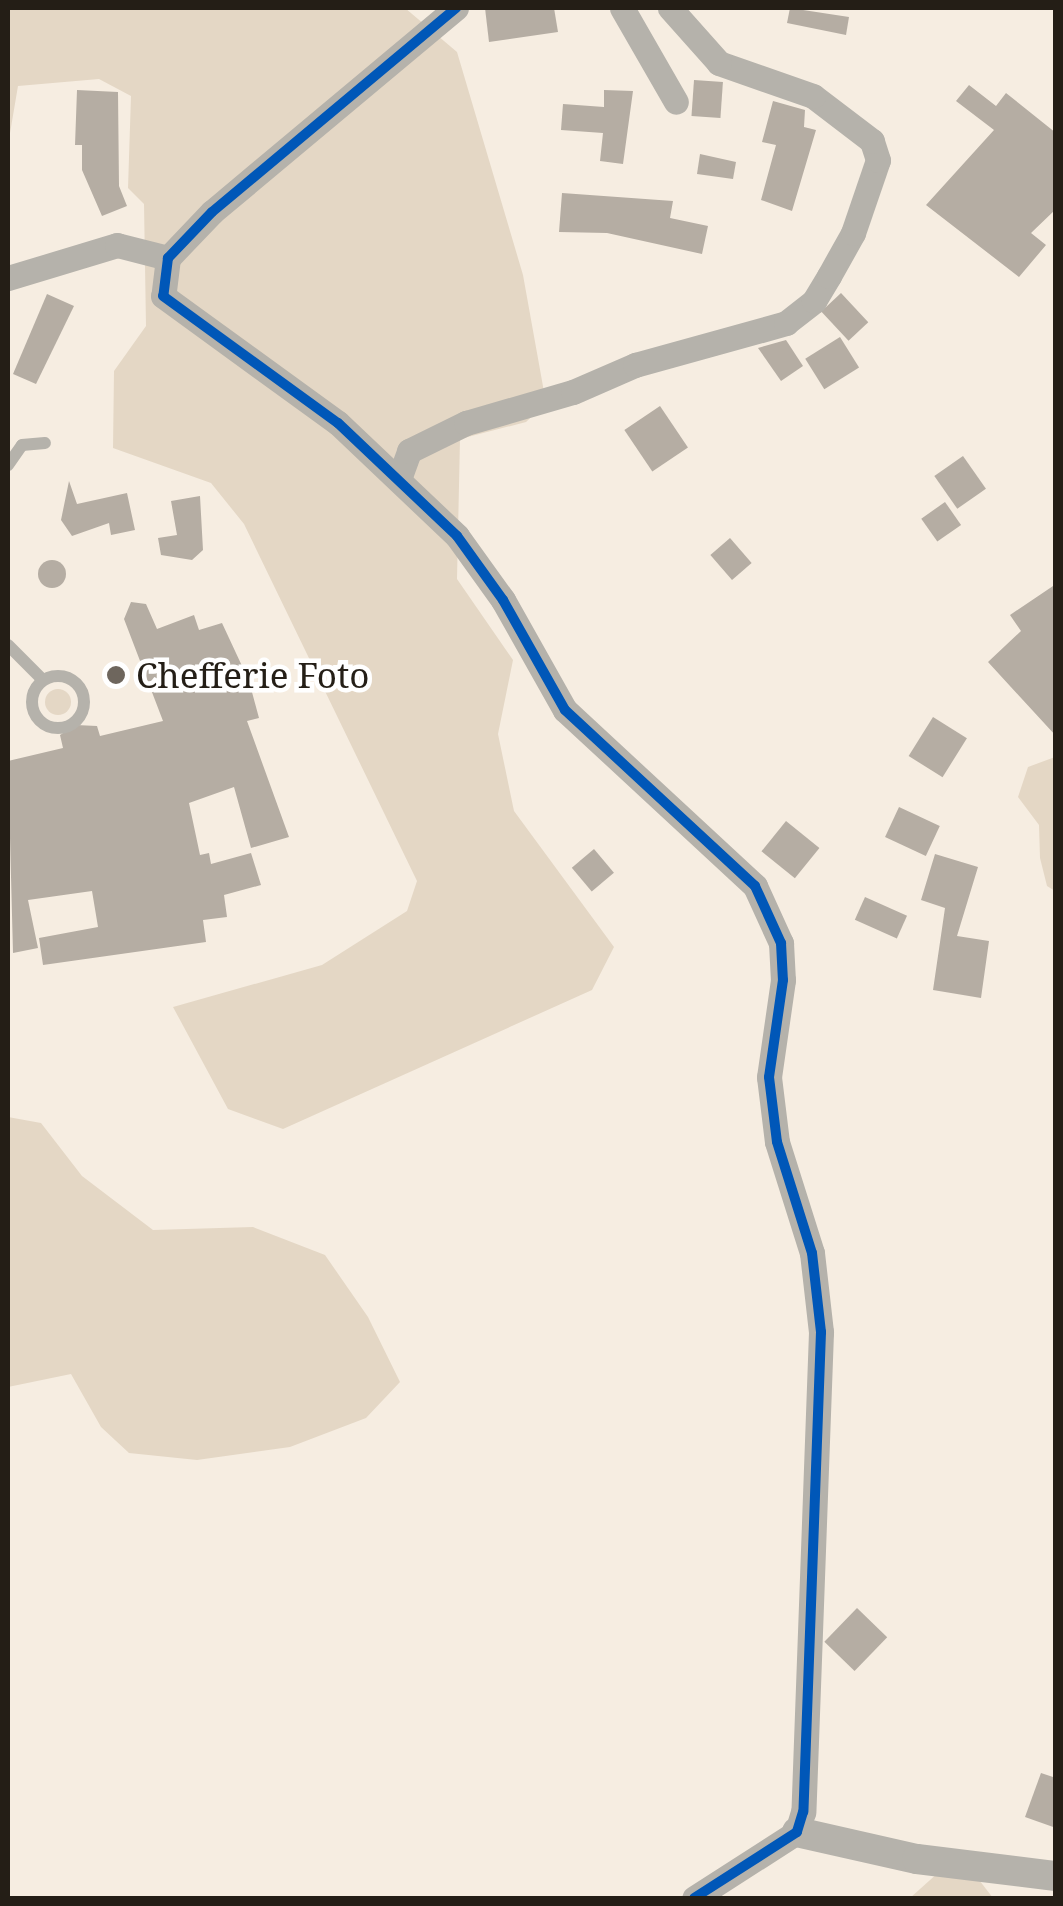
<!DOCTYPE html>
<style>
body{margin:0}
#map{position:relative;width:1063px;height:1906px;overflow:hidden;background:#f6ede1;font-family:"Noto Serif",serif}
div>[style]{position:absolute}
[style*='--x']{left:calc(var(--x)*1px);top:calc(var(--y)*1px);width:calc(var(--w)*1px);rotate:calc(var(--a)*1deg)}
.green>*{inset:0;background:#e4d7c5}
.round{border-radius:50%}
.building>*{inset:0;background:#b5ada3;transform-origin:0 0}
.service>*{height:12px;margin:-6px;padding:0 6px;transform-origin:6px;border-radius:6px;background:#b5b2ab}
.service>.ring{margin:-6px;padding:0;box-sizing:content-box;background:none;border:12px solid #b5b2ab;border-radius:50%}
.minor>*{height:25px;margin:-12.5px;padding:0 12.5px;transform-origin:12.5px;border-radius:12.5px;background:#b5b2ab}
.tertiary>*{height:30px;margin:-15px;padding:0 15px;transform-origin:15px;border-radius:15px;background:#b5b2ab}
.cycleway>*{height:10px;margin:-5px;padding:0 5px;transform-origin:5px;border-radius:5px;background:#0057b8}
.dots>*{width:28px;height:28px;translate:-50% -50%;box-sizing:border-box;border:5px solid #fff;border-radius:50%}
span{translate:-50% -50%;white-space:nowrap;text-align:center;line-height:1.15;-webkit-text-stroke:9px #fff;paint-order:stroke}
.poi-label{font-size:35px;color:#241e16}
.left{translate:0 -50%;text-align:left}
.frame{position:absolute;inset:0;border:10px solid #241e16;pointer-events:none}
</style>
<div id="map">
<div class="green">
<div style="clip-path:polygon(8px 8px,405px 8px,457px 52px,523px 275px,546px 403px,526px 422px,460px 439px,457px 579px,513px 660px,498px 734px,514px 811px,614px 947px,592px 990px,283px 1129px,228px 1109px,173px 1007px,322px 965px,407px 911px,417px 881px,244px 524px,211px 483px,113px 448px,114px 371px,146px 326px,144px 204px,128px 188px,131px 96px,99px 79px,18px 86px,8px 145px)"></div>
<div class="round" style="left:45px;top:689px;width:26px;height:26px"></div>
<div style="clip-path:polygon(1055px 757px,1056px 757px,1055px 891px,1047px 886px,1040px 858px,1039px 825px,1018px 797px,1028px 767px)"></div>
<div style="clip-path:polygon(8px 1117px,41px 1123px,82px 1176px,153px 1230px,253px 1227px,325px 1255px,368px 1317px,400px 1382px,366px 1418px,290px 1447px,197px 1460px,129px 1453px,101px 1427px,71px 1374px,8px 1387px)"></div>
<div style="clip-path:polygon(959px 1854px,993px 1898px,910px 1898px)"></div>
</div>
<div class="building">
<div style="clip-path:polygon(485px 8px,554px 8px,558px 32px,489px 42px)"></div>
<div style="clip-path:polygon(790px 8px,849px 17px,846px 35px,787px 23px)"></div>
<div style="left:694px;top:80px;width:29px;height:36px;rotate:4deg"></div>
<div style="clip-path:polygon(969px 85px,996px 106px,1006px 93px,1056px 133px,1056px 209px,1031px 233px,1046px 245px,1019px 277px,926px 205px,994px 130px,956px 101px)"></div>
<div style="clip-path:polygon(77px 90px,118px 92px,119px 186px,127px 206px,102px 216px,82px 170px,82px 145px,75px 145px)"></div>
<div style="clip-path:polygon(604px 90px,633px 91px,623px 164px,600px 161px,603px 133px,561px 130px,563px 104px,604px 107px)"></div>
<div style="clip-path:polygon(773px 101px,805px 110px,804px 127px,816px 130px,792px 211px,761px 200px,776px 145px,762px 142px)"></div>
<div style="clip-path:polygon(700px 154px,736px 162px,733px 179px,697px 174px)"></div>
<div style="clip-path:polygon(562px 193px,673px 201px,670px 218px,708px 226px,702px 254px,607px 233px,559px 232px)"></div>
<div style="left:841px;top:293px;width:40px;height:27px;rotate:47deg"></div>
<div style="clip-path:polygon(47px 294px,74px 306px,36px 384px,13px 374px)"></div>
<div style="left:840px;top:337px;width:36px;height:41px;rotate:58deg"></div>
<div style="clip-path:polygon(786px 340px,803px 366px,781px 381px,758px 348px)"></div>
<div style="left:660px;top:406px;width:50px;height:43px;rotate:56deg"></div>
<div style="left:963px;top:456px;width:40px;height:35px;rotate:55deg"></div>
<div style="clip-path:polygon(69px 481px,77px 504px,127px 493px,135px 530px,111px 535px,109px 523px,72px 536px,61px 520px)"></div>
<div style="clip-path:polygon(200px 496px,203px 550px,192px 560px,161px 555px,158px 538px,177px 535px,171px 501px)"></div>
<div style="left:945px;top:502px;width:28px;height:29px;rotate:55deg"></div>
<div style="left:730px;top:538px;width:33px;height:26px;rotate:49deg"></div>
<div class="round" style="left:38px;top:560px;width:28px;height:28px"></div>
<div style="clip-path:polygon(1056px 584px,1056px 736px,988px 662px,1021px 631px,1010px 615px)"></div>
<div style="clip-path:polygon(131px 602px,146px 604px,157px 629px,194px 615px,199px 630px,222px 623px,249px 681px,259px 718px,247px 721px,289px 837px,251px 848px,234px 787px,189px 803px,200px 855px,209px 853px,211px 864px,251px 853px,261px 885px,224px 895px,227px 917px,203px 920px,206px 942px,43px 965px,39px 938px,98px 927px,92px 891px,28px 900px,38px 948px,13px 953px,8px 761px,63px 748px,60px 735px,76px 725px,97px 726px,100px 736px,163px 721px,124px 619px)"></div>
<div style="left:933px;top:717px;width:40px;height:46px;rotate:32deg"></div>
<div style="left:899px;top:807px;width:45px;height:33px;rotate:25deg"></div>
<div style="left:786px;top:821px;width:43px;height:39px;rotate:39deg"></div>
<div style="left:594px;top:849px;width:31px;height:29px;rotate:50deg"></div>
<div style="clip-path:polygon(935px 854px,978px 867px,957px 936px,989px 941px,981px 998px,933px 990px,945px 908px,921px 900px)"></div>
<div style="left:865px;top:897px;width:46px;height:25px;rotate:24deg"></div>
<div style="left:857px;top:1608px;width:42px;height:47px;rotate:44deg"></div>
<div style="clip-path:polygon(1041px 1773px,1056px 1778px,1056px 1828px,1025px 1817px)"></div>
</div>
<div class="service">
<div style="--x:8;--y:465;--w:24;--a:-55"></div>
<div style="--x:22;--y:445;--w:23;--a:-5"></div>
<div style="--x:8;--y:645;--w:49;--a:45"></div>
<div class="ring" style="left:32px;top:676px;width:40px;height:40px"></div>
</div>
<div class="minor">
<div style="--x:456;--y:8;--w:318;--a:140.1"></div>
<div style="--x:212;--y:212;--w:64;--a:133.7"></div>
<div style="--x:168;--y:258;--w:38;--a:97"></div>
<div style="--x:163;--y:296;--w:216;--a:36"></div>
<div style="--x:338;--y:423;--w:164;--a:43.5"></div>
<div style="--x:457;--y:536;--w:79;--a:54.3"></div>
<div style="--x:503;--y:600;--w:126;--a:60.6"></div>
<div style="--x:565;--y:710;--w:259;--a:42.8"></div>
<div style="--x:755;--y:886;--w:63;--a:65.5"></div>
<div style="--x:781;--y:943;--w:37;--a:87"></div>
<div style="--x:783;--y:980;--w:98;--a:98.2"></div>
<div style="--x:769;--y:1077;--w:65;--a:83"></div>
<div style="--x:777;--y:1142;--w:116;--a:72.5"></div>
<div style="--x:812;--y:1253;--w:80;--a:83.5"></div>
<div style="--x:821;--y:1332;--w:480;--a:92.1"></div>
<div style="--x:803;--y:1812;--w:21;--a:107"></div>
<div style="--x:797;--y:1832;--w:122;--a:147.3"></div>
<div style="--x:622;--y:8;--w:108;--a:60.1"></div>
<div style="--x:8;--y:278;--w:114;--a:-16.8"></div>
<div style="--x:117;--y:245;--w:53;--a:14.3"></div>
<div style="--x:399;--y:479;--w:30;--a:-70"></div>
<div style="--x:409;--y:451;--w:64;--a:-26.2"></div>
<div style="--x:466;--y:423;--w:111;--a:-16.2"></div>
<div style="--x:573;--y:392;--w:68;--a:-23.5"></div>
<div style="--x:635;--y:365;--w:157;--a:-15.5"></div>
<div style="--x:786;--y:323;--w:36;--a:-38"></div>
<div style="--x:814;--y:301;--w:29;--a:-59"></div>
<div style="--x:829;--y:276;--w:49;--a:-60.8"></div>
<div style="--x:853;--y:233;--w:77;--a:-71.1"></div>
<div style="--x:878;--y:160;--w:20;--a:-108"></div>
<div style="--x:872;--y:141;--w:74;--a:-142.7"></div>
<div style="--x:813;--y:96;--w:100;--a:-160.7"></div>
<div style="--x:719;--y:63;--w:74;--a:-131.7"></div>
</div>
<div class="tertiary">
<div style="--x:797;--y:1832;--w:123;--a:12.7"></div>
<div style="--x:917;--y:1859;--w:140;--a:7"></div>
</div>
<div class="cycleway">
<div style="--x:456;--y:8;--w:318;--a:140.1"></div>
<div style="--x:212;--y:212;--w:64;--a:133.7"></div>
<div style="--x:168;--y:258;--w:38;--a:97"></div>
<div style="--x:163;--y:296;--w:216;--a:36"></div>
<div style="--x:338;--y:423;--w:164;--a:43.5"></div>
<div style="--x:457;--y:536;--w:79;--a:54.3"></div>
<div style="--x:503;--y:600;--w:126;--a:60.6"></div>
<div style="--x:565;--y:710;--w:259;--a:42.8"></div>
<div style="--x:755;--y:886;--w:63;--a:65.5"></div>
<div style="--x:781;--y:943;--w:37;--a:87"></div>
<div style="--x:783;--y:980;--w:98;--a:98.2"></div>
<div style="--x:769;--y:1077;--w:65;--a:83"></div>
<div style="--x:777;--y:1142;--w:116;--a:72.5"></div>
<div style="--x:812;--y:1253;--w:80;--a:83.5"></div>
<div style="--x:821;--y:1332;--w:480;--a:92.1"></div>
<div style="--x:803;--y:1812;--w:21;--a:107"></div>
<div style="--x:797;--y:1832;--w:122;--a:147.3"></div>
</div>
<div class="dots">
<div style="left:116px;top:675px;background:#6e665d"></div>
</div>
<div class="poi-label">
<span class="left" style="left:136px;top:675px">Chefferie Foto</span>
</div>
<div class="frame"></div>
</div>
